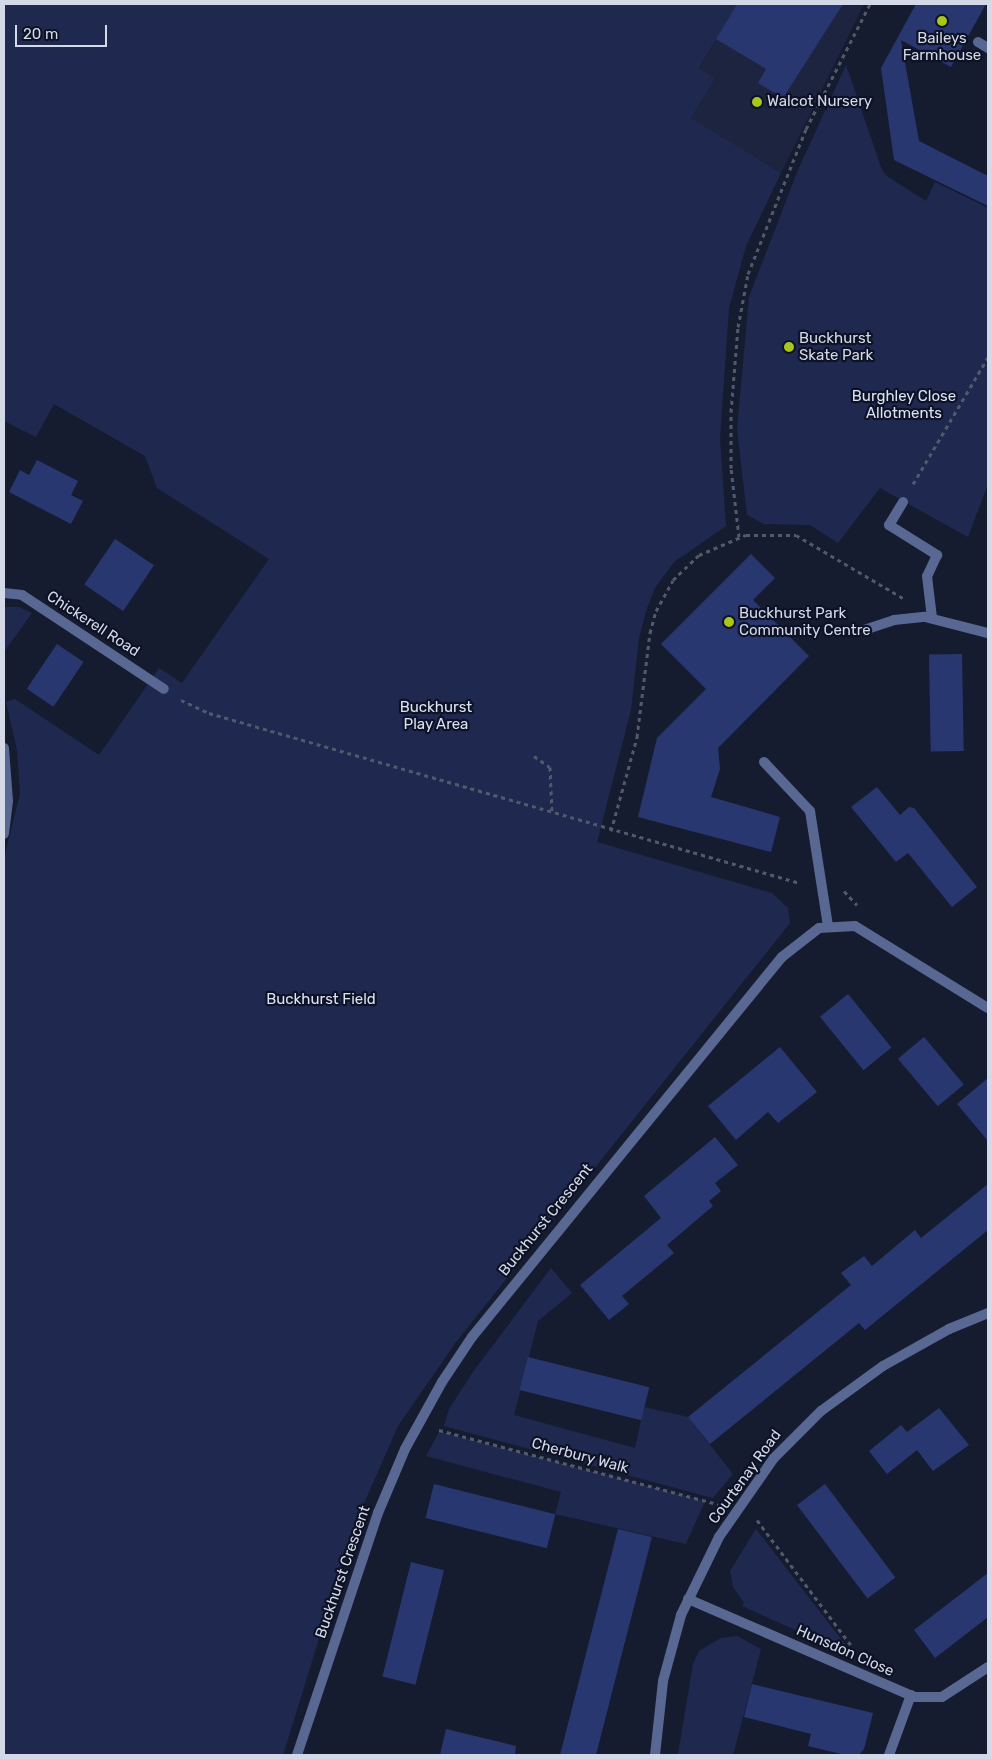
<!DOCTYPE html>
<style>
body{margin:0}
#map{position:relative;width:992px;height:1759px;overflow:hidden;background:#151c30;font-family:Rubik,sans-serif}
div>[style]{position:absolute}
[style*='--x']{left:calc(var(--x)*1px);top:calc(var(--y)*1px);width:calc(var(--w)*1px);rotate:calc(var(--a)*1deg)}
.built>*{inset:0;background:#1c243f}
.green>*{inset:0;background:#1f294f}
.building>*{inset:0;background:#293770;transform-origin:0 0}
.path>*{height:3px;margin-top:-1.5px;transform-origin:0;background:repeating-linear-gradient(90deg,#52596b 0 4px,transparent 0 8px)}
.service>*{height:10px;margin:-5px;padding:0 5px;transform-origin:5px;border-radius:5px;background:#596793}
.minor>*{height:10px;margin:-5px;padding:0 5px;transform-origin:5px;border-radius:5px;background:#596793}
.dots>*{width:14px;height:14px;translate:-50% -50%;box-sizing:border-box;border:2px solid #0d1226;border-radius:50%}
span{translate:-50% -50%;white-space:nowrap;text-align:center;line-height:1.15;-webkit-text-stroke:4.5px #0d1226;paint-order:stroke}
.poi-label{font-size:15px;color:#d3d9e7}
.left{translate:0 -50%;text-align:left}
.park-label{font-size:15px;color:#dbe2f4}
.street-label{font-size:15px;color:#d3d9e7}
.frame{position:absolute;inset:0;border:5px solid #d3d9e7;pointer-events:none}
.scale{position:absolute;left:15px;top:25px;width:92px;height:22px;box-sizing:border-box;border:2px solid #d3d9e7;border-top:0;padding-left:6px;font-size:15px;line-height:18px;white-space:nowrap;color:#d3d9e7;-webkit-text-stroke:4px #0d1226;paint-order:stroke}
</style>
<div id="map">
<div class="built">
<div style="clip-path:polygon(737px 4px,864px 4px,781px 173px,691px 118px,715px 79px,699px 69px)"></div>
</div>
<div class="green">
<div style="clip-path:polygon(4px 4px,737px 4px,699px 68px,715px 79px,691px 118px,781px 173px,746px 246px,729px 308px,720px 438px,726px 526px,674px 562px,655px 588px,647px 608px,639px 638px,631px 710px,597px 842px,772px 893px,788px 908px,790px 923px,456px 1342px,398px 1426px,354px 1526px,283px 1755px,4px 1755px,4px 858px,20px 794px,17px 750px,6px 702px,15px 699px,99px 755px,159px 668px,182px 683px,269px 559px,157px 488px,145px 456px,54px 404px,36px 437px,4px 421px)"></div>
<div style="clip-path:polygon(846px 65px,882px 170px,888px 177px,926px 201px,935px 182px,988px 208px,988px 484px,968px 537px,880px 488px,838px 543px,810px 525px,764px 524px,747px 515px,737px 429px,749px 297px,798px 170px)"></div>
<div style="clip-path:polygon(4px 607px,19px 607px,32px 613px,4px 652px)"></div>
<div style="clip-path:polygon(551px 1268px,572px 1293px,538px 1321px,514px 1415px,635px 1448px,644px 1407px,688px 1417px,733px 1474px,713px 1498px,444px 1426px,449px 1409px,473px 1372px)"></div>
<div style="clip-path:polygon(439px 1432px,449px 1434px,705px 1501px,686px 1544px,555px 1514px,561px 1492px,426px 1456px)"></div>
<div style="clip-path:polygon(756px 1529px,854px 1656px,742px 1606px,744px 1603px,733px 1587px,730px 1571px)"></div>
<div style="clip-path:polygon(737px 1636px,761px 1649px,733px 1755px,678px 1754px,693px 1664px,699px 1651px,721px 1638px)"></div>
</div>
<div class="building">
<div style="clip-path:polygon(737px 4px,843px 4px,783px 98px,758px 83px,766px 69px,716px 39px)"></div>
<div style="clip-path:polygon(916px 4px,986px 4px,951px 67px,901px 40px,919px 141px,988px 176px,988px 206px,894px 160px,881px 68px)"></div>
<div style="clip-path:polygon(37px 460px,78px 481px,71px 495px,83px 501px,71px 524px,9px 492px,20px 470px,29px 475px)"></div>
<div style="left:115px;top:539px;width:47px;height:55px;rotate:34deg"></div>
<div style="clip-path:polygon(751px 554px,775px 578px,753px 600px,809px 656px,718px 748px,720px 769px,711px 797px,780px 817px,771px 852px,638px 817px,657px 738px,706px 689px,661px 644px)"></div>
<div style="left:57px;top:644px;width:32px;height:54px;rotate:34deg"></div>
<div style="left:962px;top:654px;width:97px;height:33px;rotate:89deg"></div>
<div style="clip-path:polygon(877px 787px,900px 815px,909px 807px,914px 808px,977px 887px,952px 907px,908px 853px,896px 862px,851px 807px)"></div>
<div style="left:848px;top:994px;width:69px;height:36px;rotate:51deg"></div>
<div style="left:924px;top:1037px;width:62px;height:34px;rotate:50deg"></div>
<div style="clip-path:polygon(780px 1047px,817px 1092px,778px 1123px,768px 1112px,736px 1140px,708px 1106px)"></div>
<div style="clip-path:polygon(988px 1078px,988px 1141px,957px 1104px)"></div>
<div style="clip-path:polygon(715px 1137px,738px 1165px,715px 1183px,721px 1191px,709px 1201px,713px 1206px,667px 1245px,674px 1253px,622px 1296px,629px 1304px,609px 1320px,580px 1285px,661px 1218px,644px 1196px)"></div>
<div style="clip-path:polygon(988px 1184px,988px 1230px,865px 1330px,859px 1323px,710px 1444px,688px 1417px,851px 1285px,841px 1273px,864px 1256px,872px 1266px,915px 1230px,921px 1238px)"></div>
<div style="left:528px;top:1357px;width:125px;height:34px;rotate:14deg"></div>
<div style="clip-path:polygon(939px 1408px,969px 1445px,933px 1471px,917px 1450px,887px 1474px,869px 1451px,901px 1425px,907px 1432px)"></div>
<div style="left:434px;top:1484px;width:125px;height:35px;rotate:14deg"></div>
<div style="left:825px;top:1484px;width:117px;height:35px;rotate:53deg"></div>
<div style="clip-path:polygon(618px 1529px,652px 1537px,621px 1657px,596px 1755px,560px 1755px)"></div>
<div style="left:411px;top:1562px;width:34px;height:118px;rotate:14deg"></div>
<div style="clip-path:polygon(988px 1573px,988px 1617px,935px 1658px,914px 1630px)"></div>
<div style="clip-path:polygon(752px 1684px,873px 1713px,864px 1749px,859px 1755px,845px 1755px,808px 1746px,811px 1734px,744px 1717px)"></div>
<div style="clip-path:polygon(446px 1729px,516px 1746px,515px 1755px,440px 1755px)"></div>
</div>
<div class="path">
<div style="--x:913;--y:484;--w:147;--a:-59.4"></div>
<div style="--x:739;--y:537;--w:69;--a:-96.6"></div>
<div style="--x:731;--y:468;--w:56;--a:-90"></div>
<div style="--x:731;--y:412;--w:85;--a:-85.3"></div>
<div style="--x:738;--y:327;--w:54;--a:-79.3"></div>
<div style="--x:748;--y:274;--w:156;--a:-68.2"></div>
<div style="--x:806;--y:129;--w:140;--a:-62.9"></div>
<div style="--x:181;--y:700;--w:31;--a:25"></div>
<div style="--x:209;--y:713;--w:615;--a:16.05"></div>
<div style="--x:534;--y:756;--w:19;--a:35"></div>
<div style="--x:550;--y:767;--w:46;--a:87.5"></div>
<div style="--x:611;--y:831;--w:98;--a:-74.5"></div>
<div style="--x:637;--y:737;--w:105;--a:-82.9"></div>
<div style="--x:650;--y:633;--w:23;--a:-75"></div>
<div style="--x:656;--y:611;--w:35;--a:-61"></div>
<div style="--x:673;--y:580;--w:36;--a:-44"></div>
<div style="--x:699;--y:555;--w:51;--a:-23.1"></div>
<div style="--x:746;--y:535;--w:50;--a:0"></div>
<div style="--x:796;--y:535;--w:124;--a:30.5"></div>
<div style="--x:844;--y:891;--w:19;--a:47"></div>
<div style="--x:439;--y:1430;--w:289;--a:14.9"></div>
<div style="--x:757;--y:1520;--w:156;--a:53.1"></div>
</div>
<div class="service">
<div style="--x:978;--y:42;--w:12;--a:31"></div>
<div style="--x:903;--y:502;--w:27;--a:121"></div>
<div style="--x:889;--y:525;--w:57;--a:32"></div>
<div style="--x:937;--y:555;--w:23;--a:115"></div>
<div style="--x:927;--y:576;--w:42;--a:83.2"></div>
<div style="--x:4;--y:593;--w:18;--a:6"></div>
<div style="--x:22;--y:595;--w:170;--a:33.5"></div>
<div style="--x:764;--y:762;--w:67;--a:46.8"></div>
<div style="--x:810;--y:811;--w:116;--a:81.1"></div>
</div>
<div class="minor">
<div style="--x:864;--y:630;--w:32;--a:-18"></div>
<div style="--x:894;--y:620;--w:31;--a:-6"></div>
<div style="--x:925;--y:617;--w:65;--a:14.3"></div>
<div style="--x:4;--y:748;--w:53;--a:85.7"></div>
<div style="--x:8;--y:801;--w:33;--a:97"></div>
<div style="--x:688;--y:1599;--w:247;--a:23.4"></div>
<div style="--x:915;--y:1697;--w:27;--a:0"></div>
<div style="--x:942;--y:1697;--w:55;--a:-33.1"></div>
<div style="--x:297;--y:1755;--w:255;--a:-71.5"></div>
<div style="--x:378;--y:1513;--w:69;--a:-67.1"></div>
<div style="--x:405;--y:1449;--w:77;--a:-61.1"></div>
<div style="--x:442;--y:1382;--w:54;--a:-56.3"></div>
<div style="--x:472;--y:1337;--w:490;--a:-50.8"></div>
<div style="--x:782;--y:957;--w:47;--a:-38.1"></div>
<div style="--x:819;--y:928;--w:36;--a:-3"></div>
<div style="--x:855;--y:926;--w:156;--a:31.7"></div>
<div style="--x:655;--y:1755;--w:74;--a:-83.8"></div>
<div style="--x:663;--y:1681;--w:68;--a:-74.7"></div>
<div style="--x:681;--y:1615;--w:87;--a:-64"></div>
<div style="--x:719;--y:1537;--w:96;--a:-55.2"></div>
<div style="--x:774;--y:1458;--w:66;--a:-45"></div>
<div style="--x:821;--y:1411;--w:77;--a:-36"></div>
<div style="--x:883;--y:1366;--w:76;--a:-29.3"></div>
<div style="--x:949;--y:1329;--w:42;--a:-22.3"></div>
<div style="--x:889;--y:1755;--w:64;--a:-69.9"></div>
</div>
<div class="dots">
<div style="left:942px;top:21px;background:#a9c71a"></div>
<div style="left:757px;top:102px;background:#a9c71a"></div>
<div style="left:789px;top:347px;background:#a9c71a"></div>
<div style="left:729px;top:622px;background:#a9c71a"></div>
</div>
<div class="poi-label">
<span style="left:942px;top:47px">Baileys<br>Farmhouse</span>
<span class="left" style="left:767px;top:102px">Walcot Nursery</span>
<span class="left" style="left:799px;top:347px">Buckhurst<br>Skate Park</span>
<span class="left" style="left:739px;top:622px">Buckhurst Park<br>Community Centre</span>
</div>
<div class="park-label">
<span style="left:904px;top:405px">Burghley Close<br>Allotments</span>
<span style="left:436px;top:716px">Buckhurst<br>Play Area</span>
<span style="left:321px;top:1000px">Buckhurst Field</span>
</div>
<div class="street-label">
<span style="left:93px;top:624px;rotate:33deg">Chickerell Road</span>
<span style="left:546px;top:1220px;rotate:-51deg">Buckhurst Crescent</span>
<span style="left:580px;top:1456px;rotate:15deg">Cherbury Walk</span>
<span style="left:745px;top:1477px;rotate:-54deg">Courtenay Road</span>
<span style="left:343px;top:1572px;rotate:-71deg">Buckhurst Crescent</span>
<span style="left:845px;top:1651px;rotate:24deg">Hunsdon Close</span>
</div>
<div class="frame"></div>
<div class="scale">20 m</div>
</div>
